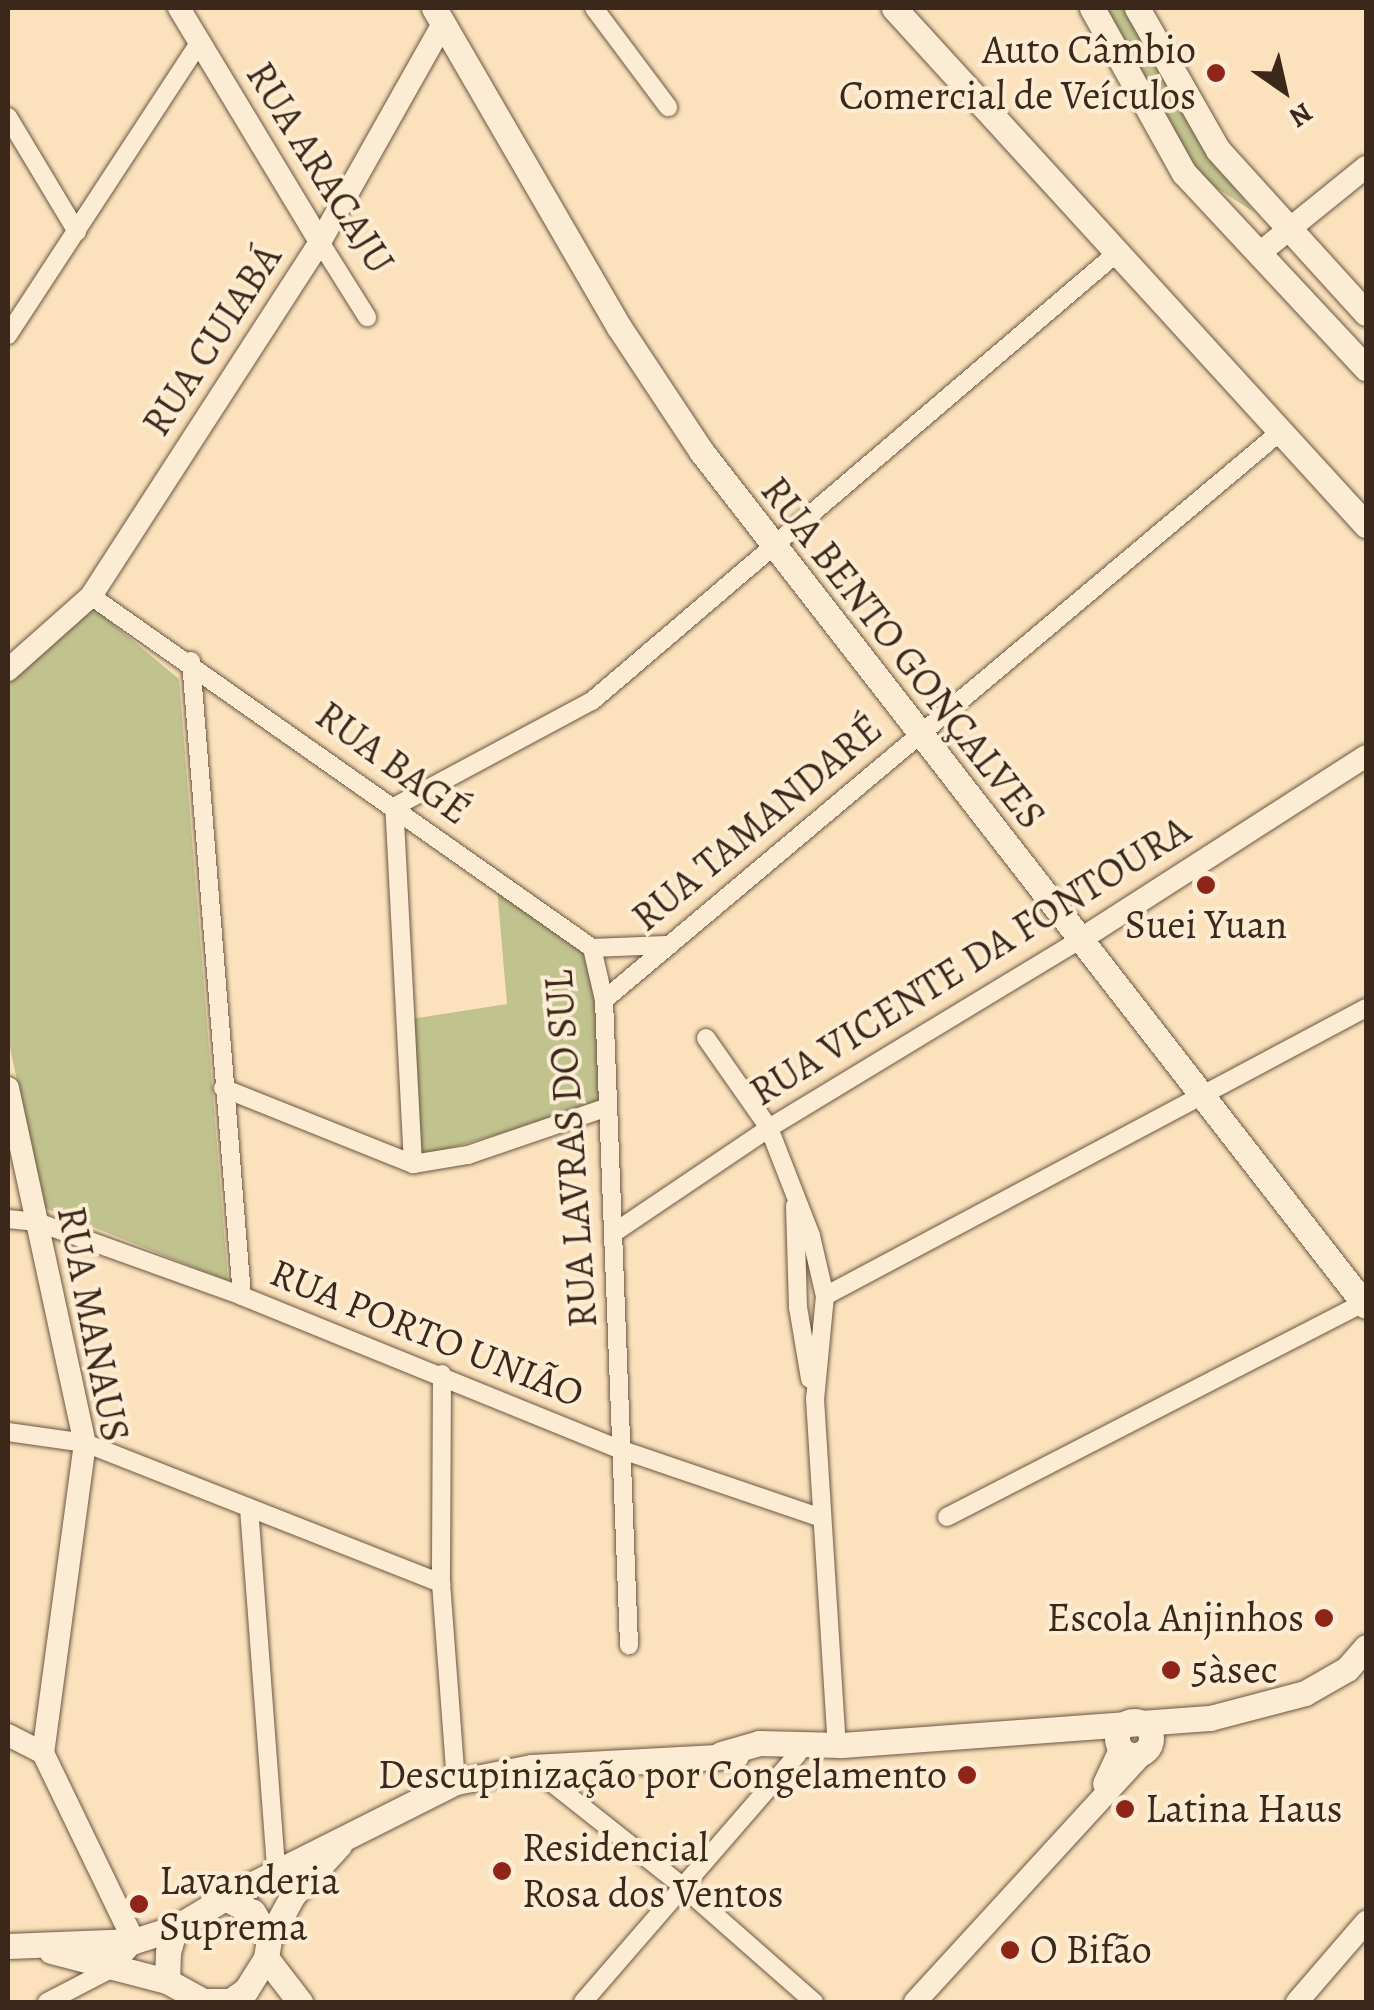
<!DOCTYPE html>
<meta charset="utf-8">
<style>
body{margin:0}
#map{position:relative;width:1374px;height:2010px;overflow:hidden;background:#fbe2bc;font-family:Alegreya,serif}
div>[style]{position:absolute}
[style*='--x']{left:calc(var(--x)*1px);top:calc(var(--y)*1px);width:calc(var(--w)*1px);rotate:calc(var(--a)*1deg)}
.green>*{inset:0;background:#c1c38f}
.roads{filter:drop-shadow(0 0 2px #6c5642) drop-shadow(0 0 2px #6c5642)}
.minor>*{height:18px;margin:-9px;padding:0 9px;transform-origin:9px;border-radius:9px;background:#fcecd3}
.tertiary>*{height:22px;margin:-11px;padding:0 11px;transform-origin:11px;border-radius:11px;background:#fcecd3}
.secondary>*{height:25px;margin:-12.5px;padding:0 12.5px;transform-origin:12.5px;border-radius:12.5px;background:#fcecd3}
.secondary>.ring{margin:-12.5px;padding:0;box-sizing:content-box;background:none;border:25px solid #fcecd3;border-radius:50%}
.dots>*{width:28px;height:28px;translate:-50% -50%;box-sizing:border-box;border:5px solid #fcecd3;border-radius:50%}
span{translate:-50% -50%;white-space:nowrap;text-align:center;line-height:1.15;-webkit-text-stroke:8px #fcecd3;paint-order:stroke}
.poi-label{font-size:40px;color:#3c281a}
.right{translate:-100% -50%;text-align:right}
.left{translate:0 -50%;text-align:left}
.street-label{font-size:40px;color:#3c281a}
.frame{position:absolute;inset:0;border:10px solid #3c281a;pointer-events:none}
.north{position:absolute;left:1234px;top:40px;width:100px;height:100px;-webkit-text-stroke:8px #fcecd3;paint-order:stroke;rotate:146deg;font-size:28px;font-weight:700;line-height:40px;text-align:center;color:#3c281a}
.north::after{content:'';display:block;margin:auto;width:35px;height:45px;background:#3c281a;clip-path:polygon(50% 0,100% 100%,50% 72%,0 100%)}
</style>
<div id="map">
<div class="green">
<div style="clip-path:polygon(1105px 8px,1127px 8px,1213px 161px,1254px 212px,1207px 182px,1166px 125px)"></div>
<div style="clip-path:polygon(89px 604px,179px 679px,228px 1281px,45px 1208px,8px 1039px,8px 684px)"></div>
<div style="clip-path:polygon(497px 888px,585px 951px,597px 1003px,602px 1104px,419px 1157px,411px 1019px,507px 1004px)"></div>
</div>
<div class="roads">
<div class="minor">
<div style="--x:594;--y:8;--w:124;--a:53.2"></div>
<div style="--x:8;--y:117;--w:134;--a:59"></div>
<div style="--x:320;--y:242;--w:89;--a:57.9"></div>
<div style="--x:8;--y:335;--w:349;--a:-56.8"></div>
<div style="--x:91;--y:596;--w:612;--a:35.09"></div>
<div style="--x:592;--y:948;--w:74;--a:-2.3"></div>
<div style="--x:191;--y:661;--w:637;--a:85.41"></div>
<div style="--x:592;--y:948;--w:53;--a:77"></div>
<div style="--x:604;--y:1000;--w:646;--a:87.78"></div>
<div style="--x:604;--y:1000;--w:883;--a:-40.04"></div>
<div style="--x:706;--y:1038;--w:110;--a:55"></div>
<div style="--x:769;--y:1128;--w:116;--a:68.7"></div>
<div style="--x:811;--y:1236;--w:62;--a:76.9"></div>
<div style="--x:825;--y:1296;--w:103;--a:95.5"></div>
<div style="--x:815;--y:1399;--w:346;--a:86.4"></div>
<div style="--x:223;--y:1088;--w:205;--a:21.8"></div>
<div style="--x:413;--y:1164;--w:56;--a:-9.3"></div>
<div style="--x:468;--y:1155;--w:148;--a:-18.9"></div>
<div style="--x:413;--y:1164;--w:358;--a:-93"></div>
<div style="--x:394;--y:807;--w:225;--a:-28.2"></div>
<div style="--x:592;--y:701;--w:693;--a:-40.49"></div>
<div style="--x:795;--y:1206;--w:101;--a:88.3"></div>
<div style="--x:798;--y:1307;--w:73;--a:80.5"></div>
<div style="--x:8;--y:1219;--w:29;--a:6"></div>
<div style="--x:37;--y:1222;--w:218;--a:19.8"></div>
<div style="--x:242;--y:1296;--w:410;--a:22.1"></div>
<div style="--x:622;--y:1450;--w:208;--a:18.8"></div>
<div style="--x:615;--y:1232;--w:186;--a:-34"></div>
<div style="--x:769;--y:1128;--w:361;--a:-31.2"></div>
<div style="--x:825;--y:1296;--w:613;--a:-28.03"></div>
<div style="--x:442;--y:1374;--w:209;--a:90.3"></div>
<div style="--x:441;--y:1583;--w:200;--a:85.7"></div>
<div style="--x:8;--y:1432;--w:78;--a:8.1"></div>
<div style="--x:85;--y:1443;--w:383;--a:21.5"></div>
<div style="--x:249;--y:1508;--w:363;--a:85.7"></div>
<div style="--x:947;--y:1517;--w:471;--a:-27.2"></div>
<div style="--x:532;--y:1767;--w:191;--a:38.4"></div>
<div style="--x:682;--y:1886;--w:176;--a:41.3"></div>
<div style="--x:47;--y:2002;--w:70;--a:-27.3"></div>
<div style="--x:583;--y:2002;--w:327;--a:-49.1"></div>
</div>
<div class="tertiary">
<div style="--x:179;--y:8;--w:273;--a:58.9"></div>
<div style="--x:1261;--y:252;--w:135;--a:-39"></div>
<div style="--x:8;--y:670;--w:111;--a:-41.7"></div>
<div style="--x:91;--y:596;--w:422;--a:-57.1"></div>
<div style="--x:320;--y:242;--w:250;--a:-60.6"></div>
<div style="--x:1078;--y:941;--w:342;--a:-32.7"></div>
<div style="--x:8;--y:1088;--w:363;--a:77.8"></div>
<div style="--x:85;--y:1443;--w:313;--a:97.7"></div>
<div style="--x:8;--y:1735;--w:39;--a:27"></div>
<div style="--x:43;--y:1753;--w:209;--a:64.2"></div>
<div style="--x:134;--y:1941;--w:18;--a:133"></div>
<div style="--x:1104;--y:1784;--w:40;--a:-65"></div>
<div style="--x:915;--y:2002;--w:340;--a:-47.5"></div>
<div style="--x:1297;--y:2002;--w:106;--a:-49.2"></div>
</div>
<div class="secondary">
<div style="--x:434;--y:8;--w:369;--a:59.9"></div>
<div style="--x:619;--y:327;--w:149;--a:56.5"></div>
<div style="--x:701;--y:451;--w:1083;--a:52.13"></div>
<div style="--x:894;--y:8;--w:700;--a:47.61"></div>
<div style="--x:1092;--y:8;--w:189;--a:60.9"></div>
<div style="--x:1184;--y:173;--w:267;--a:47"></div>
<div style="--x:1137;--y:8;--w:163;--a:60.3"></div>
<div style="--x:1218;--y:150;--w:220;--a:47.8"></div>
<div class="ring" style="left:1117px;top:1721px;width:9px;height:9px"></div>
<div style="--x:721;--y:1754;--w:40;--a:-16"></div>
<div style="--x:759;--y:1743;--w:82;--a:1.4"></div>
<div style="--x:841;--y:1745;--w:370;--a:-4.2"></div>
<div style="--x:1210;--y:1718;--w:98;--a:-14.7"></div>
<div style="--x:1305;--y:1693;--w:48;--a:-29.7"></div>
<div style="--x:1347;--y:1669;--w:29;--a:-49"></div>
<div style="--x:225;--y:1898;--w:258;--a:-26.7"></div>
<div style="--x:456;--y:1782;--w:77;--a:-11.2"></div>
<div style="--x:532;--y:1767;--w:204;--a:-3.1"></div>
<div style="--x:225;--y:1898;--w:31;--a:27"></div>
<div style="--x:253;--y:1912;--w:31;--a:59"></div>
<div style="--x:269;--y:1939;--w:19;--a:99"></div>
<div style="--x:266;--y:1958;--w:38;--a:122"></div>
<div style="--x:246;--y:1990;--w:19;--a:145"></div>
<div style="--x:230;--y:2001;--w:27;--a:180"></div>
<div style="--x:203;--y:2001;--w:41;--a:-150.9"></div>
<div style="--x:167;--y:1981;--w:29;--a:-88"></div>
<div style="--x:168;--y:1952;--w:25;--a:-74"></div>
<div style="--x:175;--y:1928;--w:58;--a:-31"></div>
<div style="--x:269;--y:1939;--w:50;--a:-61.4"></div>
<div style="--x:293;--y:1895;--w:68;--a:-47.4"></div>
<div style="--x:8;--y:1946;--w:126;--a:-2.3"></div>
<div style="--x:134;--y:1941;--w:43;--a:-17.6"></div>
<div style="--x:51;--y:1951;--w:120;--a:14.5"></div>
<div style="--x:266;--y:1958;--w:56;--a:52.3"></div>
</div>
</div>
<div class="dots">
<div style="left:1216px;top:73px;background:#8f2418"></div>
<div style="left:1206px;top:885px;background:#8f2418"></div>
<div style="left:1324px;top:1618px;background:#8f2418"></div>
<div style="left:1171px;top:1670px;background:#8f2418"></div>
<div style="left:967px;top:1775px;background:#8f2418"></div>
<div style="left:1125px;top:1809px;background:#8f2418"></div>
<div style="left:502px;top:1871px;background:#8f2418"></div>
<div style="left:139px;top:1904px;background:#8f2418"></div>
<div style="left:1010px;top:1950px;background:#8f2418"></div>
</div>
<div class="poi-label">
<span class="right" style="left:1196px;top:73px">Auto Câmbio<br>Comercial de Veículos</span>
<span style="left:1206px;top:925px">Suei Yuan</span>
<span class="right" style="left:1304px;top:1618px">Escola Anjinhos</span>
<span class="left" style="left:1191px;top:1670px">5àsec</span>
<span class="right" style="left:947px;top:1775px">Descupinização por Congelamento</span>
<span class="left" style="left:1145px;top:1809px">Latina Haus</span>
<span class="left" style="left:522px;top:1871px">Residencial<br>Rosa dos Ventos</span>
<span class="left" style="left:159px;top:1904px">Lavanderia<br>Suprema</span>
<span class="left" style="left:1030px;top:1950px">O Bifão</span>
</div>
<div class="street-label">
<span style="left:320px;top:168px;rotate:58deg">RUA ARACAJU</span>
<span style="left:212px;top:340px;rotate:-57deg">RUA CUIABÁ</span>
<span style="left:903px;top:653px;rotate:52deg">RUA BENTO GONÇALVES</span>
<span style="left:393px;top:763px;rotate:36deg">RUA BAGÉ</span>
<span style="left:757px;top:823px;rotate:-40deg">RUA TAMANDARÉ</span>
<span style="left:970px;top:961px;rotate:-32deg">RUA VICENTE DA FONTOURA</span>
<span style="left:571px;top:1149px;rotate:-94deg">RUA LAVRAS DO SUL</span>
<span style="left:93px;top:1324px;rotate:79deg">RUA MANAUS</span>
<span style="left:427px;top:1333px;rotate:22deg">RUA PORTO UNIÃO</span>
</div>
<div class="frame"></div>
<div class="north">N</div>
</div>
